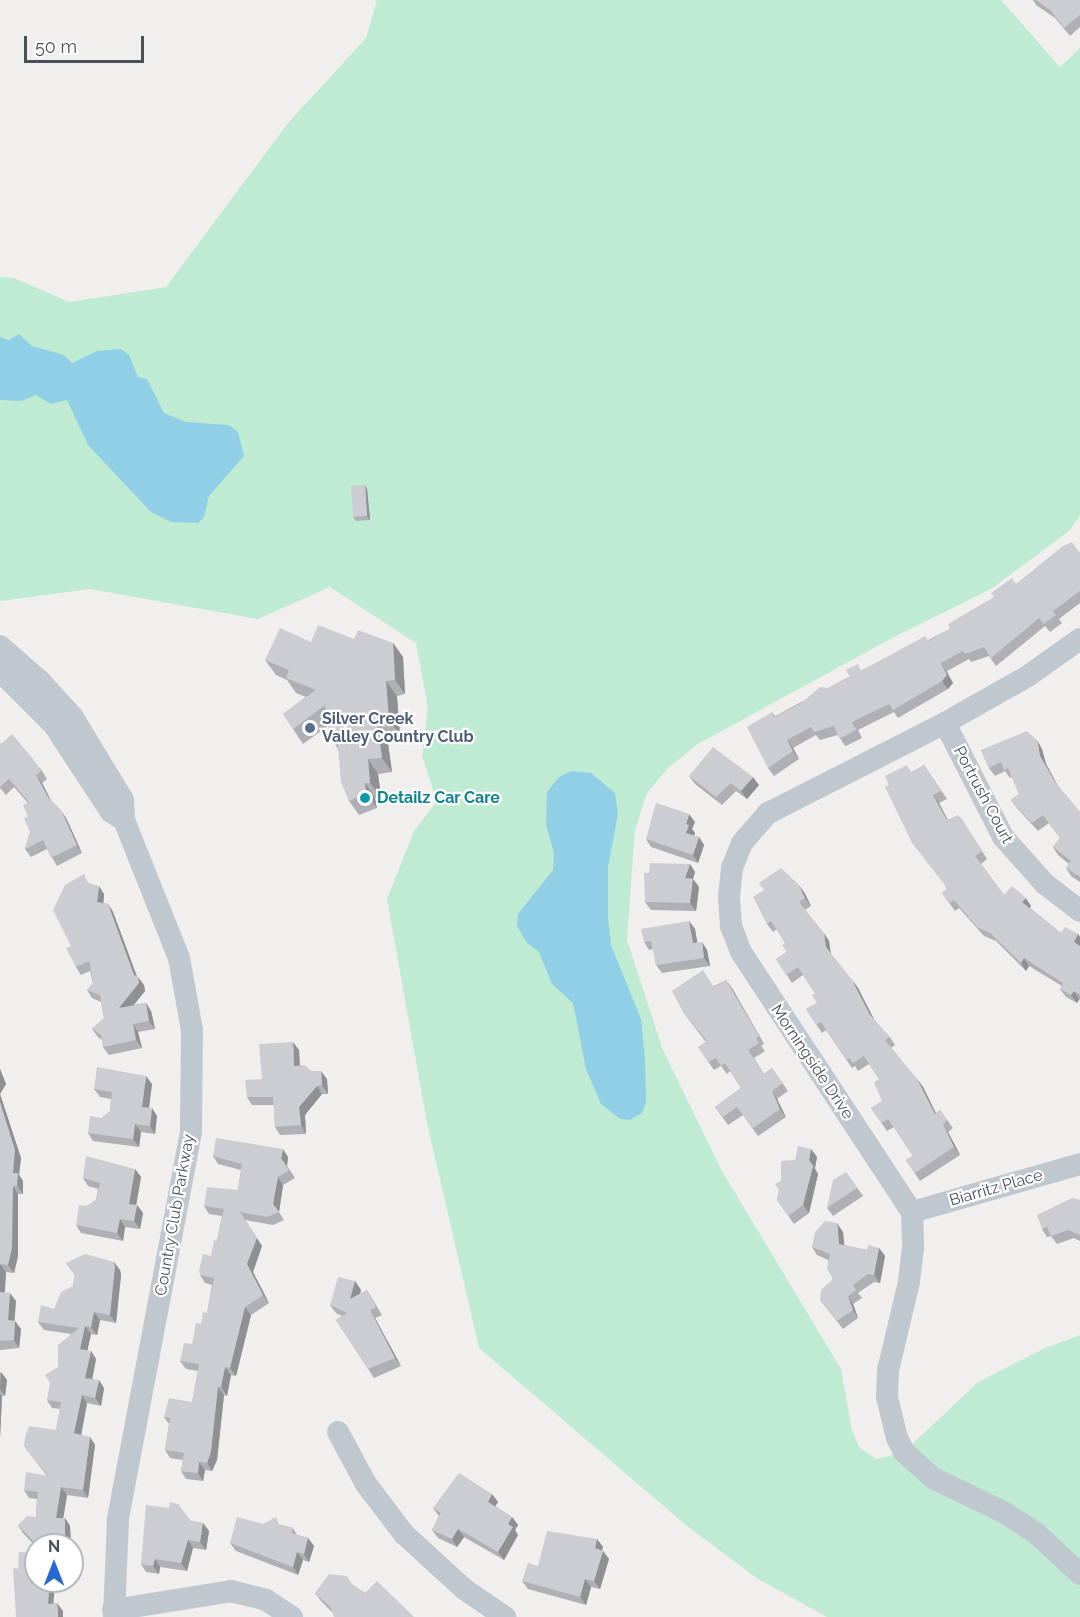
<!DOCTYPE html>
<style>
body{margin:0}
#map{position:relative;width:1080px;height:1617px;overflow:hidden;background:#f1eeee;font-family:Raleway,sans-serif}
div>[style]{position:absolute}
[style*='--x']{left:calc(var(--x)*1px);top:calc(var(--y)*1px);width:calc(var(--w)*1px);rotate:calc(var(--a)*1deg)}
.green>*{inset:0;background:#c0ebd3}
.water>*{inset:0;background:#90cfe5}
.minor>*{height:22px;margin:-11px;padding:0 11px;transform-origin:11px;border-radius:11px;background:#c0c8cf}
.wall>*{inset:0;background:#afb0b5}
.shaded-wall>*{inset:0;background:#8f9094}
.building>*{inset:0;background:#cccdd3;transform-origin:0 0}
.dots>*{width:16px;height:16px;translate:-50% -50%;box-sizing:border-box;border:3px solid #fff;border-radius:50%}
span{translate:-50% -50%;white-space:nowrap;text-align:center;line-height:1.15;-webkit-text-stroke:4.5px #fff;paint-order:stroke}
.service-label{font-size:16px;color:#4e5e75;font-weight:700}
.left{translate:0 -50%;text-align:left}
.street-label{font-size:16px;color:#48515a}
.culture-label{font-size:16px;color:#0d838f;font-weight:700}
.north{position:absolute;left:24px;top:1533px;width:60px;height:60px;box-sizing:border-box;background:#fff;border:2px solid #b6b9bd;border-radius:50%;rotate:0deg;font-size:16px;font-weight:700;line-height:24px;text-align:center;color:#48515a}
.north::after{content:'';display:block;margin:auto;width:21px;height:27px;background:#2669d3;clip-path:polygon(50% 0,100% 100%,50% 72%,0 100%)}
.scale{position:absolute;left:24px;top:36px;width:120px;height:27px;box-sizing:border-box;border:3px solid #48515a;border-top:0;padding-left:8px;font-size:18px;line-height:21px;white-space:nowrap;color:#48515a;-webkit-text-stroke:4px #fff;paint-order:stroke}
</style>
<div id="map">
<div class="green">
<div style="clip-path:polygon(377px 0,1001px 0,1060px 67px,1080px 48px,1080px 516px,1069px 531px,991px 589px,896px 636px,698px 744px,668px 768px,647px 793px,635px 830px,627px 940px,663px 1050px,722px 1171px,841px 1369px,852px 1430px,859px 1447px,876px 1459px,904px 1452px,978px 1382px,1043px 1349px,1080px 1335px,1080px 1617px,827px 1617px,758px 1579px,687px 1526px,479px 1348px,427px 1123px,387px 899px,414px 831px,437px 801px,422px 756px,428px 707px,416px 643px,330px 587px,258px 619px,90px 589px,0 601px,0 277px,14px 278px,69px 302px,166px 287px,288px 123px,366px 38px)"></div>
</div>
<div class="water">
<div style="clip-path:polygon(19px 334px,32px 346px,64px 355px,72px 363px,97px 351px,121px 349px,129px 355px,138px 377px,147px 379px,164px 413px,186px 422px,229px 425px,238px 432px,244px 456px,209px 496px,204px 517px,198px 523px,171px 522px,151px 512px,88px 445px,67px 400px,51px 404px,36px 395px,21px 401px,0 400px,0 337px,9px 340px)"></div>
<div style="clip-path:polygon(571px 771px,591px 773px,615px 793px,618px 814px,608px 867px,608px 918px,611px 945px,641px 1019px,645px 1058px,646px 1102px,642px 1113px,630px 1120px,620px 1119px,601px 1104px,586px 1069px,573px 1003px,552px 984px,539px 952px,527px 943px,517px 926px,518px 914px,553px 870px,554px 853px,546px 825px,547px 792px,559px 777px)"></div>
</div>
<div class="minor">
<div style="--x:1080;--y:639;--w:64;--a:144.6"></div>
<div style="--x:1028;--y:676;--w:95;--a:150.5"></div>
<div style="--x:945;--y:723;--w:199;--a:153"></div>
<div style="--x:768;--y:813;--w:40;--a:131"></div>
<div style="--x:742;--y:843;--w:27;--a:112"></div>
<div style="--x:732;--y:868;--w:30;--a:96"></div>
<div style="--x:729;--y:898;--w:28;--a:86"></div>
<div style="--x:731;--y:926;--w:28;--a:69"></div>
<div style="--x:741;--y:952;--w:311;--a:56.7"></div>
<div style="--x:912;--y:1212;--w:36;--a:88"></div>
<div style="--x:913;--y:1248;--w:34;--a:97"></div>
<div style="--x:909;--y:1282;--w:90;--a:103.4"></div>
<div style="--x:888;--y:1370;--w:27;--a:92"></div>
<div style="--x:887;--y:1397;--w:42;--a:76.3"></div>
<div style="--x:897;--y:1438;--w:16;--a:63"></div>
<div style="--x:904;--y:1452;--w:39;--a:42"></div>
<div style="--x:933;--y:1478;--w:80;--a:25.9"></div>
<div style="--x:1005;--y:1513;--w:38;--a:33"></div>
<div style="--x:1037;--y:1534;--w:59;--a:42.9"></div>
<div style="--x:0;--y:646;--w:52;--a:41.1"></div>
<div style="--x:39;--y:680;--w:49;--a:47.5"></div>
<div style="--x:72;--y:716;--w:98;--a:58.7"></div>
<div style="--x:123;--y:800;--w:20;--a:87"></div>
<div style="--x:124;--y:820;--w:149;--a:68.3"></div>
<div style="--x:179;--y:958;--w:73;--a:79.8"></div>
<div style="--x:192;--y:1030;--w:102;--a:90.6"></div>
<div style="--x:191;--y:1132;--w:395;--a:100.7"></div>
<div style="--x:118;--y:1520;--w:97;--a:92.4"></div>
<div style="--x:0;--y:671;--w:76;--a:45"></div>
<div style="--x:54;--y:725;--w:104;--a:56.8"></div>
<div style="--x:111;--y:812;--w:15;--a:32"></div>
<div style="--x:945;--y:723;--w:128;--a:63"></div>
<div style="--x:1003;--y:837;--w:63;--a:48.2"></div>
<div style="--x:1045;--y:884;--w:44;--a:37.6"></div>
<div style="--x:912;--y:1212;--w:175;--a:-15.9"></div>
<div style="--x:338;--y:1432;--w:59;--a:61.7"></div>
<div style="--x:366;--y:1484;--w:63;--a:52.8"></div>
<div style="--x:404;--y:1534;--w:81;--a:42.5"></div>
<div style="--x:464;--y:1589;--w:50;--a:34.3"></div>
<div style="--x:113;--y:1610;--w:120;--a:-9.1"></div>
<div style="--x:231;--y:1591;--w:36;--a:14"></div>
<div style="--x:266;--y:1600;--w:31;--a:33"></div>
</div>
<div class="wall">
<div style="clip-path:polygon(1033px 0,1080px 0,1080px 27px,1070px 36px,1055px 18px,1036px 5px)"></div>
<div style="clip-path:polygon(367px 489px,370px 520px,356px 521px,353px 517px)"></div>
<div style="clip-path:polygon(1080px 553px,1080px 603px,1059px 619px,1062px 623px,1050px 632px,1045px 626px,996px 666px,989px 656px,971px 662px,969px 659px,947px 671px,953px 683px,948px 689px,898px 718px,894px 712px,858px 730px,862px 738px,848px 745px,845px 746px,838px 735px,820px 740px,816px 735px,793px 748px,799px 759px,774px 776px,768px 768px,772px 712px,775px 716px,862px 670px,928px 640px,950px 629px,1016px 584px)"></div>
<div style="clip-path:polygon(354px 639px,393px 643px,403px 657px,405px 694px,397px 696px,400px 735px,387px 736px,392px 772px,378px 774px,381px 797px,375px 798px,377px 808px,359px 815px,349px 801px,338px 749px,330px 736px,328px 726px,303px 744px,283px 714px,306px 697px,296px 693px,287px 680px,276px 675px,265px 660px,311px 642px)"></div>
<div style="clip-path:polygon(0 743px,40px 768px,47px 779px,42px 783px,51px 800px,66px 818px,82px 853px,57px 866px,47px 849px,31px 857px,25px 849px,30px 832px,28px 803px,14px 787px,6px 795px,0 788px)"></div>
<div style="clip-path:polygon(1042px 749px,1046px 764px,1058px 786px,1080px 812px,1080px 882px,1071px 876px,1066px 868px,1069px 864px,1058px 855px,1053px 847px,1060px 838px,1049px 823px,1038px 831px,1017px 808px,1011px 800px,1019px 794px,1012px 777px,1010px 778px,1005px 771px,995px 776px,989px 768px,981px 750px)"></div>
<div style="clip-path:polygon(924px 765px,947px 799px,939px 803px,948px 820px,961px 818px,987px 859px,981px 864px,1004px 895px,1031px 906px,1030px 908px,1061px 933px,1078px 934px,1080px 937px,1080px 999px,1077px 1003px,1066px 997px,1060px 989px,1062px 986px,1029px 966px,1026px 971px,996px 941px,984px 936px,959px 908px,955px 911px,942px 893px,947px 889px,889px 785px)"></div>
<div style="clip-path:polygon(689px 776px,759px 785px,747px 799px,736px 791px,722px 805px,695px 784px)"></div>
<div style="clip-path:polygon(695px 822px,692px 829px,695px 833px,694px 836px,699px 837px,704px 845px,698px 863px,651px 847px,646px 839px)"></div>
<div style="clip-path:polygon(690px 864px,695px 872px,693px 879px,699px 887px,696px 911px,651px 910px,645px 902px,649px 873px)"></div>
<div style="clip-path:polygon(90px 884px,104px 894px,103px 903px,108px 904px,113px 912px,137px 977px,144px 985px,145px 991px,133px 1005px,146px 1003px,151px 1011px,155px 1029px,138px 1032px,142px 1048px,109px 1055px,103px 1047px,102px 1040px,98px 1037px,92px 1029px,104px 1018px,101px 1002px,92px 998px,87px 990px,93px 983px,90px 971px,81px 975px,76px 967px,71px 946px)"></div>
<div style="clip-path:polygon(764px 890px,804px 892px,811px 906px,805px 910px,829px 941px,831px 954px,858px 988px,873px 1019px,890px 1037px,895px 1045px,891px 1048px,923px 1087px,936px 1113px,940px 1110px,953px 1128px,948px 1132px,960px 1155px,920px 1181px,906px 1160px,913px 1156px,894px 1127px,887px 1131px,871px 1108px,882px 1101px,879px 1079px,869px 1064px,858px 1071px,855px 1066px,852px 1068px,826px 1030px,822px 1033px,806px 1009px,817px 1003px,815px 993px,803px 975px,792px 983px,776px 959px,787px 952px,785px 943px,777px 929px,773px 932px,767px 924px)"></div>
<div style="clip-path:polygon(689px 921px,695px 929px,697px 943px,707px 950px,710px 966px,662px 973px,656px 965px,653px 949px,649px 950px,644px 942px)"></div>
<div style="clip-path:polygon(726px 980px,764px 1044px,761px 1046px,765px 1051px,754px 1058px,764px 1074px,772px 1068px,788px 1091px,777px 1099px,786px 1117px,758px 1136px,743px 1115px,728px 1125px,715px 1107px,741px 1088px,730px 1071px,727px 1074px,721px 1066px,714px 1070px,698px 1047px,706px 1042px,683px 1012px,714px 986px)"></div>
<div style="clip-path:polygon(299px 1050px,300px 1065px,327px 1079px,328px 1094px,322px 1094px,305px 1115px,306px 1134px,280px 1135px,275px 1127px,274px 1105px,252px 1105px,247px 1097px,262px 1079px)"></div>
<div style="clip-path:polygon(0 1069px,6px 1084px,0 1094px,21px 1158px,19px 1175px,23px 1181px,23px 1194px,18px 1194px,18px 1256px,14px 1273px,6px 1272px,5px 1293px,16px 1301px,14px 1321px,21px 1329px,19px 1348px,0 1350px)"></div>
<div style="clip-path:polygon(152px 1084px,149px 1107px,157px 1116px,155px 1134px,141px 1132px,139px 1147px,93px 1141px,88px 1133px,102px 1118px,110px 1111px,111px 1099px,100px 1097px,94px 1089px)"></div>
<div style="clip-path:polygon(811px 1149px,817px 1157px,815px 1168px,818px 1174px,809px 1213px,794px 1224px,777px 1200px,781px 1181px,795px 1160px)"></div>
<div style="clip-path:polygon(213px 1156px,288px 1157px,287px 1166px,295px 1178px,283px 1185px,279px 1212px,284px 1220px,273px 1225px,245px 1220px,262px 1246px,253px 1272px,269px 1303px,251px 1315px,236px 1376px,231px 1375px,227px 1396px,224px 1395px,217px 1460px,212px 1471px,205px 1470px,203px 1481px,186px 1479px,181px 1471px,183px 1460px,170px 1458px,165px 1450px,169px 1424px,164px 1417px,192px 1402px,198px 1371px,186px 1369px,180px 1361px,192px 1344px,207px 1313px,212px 1285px,205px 1283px,200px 1275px,211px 1256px,217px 1241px,222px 1216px,209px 1214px,204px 1206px,238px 1190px,241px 1170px,218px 1164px)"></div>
<div style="clip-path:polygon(135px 1169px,141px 1177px,136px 1205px,137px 1205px,143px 1213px,140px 1229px,125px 1227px,123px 1241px,81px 1233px,76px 1225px,87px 1206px,96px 1200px,98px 1189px,88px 1186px,83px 1178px)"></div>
<div style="clip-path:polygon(846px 1172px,863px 1196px,833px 1216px,827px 1208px)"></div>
<div style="clip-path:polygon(1080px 1200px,1080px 1241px,1074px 1238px,1057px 1244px,1051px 1236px,1047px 1237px,1042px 1229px)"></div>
<div style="clip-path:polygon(843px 1232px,844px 1245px,867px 1250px,879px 1248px,885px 1256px,880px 1283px,874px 1282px,858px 1293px,862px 1298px,853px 1304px,858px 1318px,843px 1329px,820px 1300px,833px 1279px,828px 1260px,817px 1255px,812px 1247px)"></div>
<div style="clip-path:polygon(66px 1263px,120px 1270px,121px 1275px,116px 1323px,100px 1320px,97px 1335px,91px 1334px,87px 1351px,91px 1351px,96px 1359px,92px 1379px,104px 1388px,101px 1406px,87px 1403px,81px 1435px,90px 1437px,95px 1445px,88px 1498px,67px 1495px,63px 1518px,65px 1518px,70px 1526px,71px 1545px,36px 1545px,36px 1547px,23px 1533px,18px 1525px,36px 1517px,37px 1499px,29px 1498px,24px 1490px,47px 1476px,24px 1446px,56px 1430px,60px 1409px,52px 1408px,47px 1400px,71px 1334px,44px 1330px,38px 1322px,54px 1309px,73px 1286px,75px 1275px)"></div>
<div style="clip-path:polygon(355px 1281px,361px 1290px,360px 1294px,367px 1290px,382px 1315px,375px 1318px,401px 1366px,374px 1378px,336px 1320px,342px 1316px,336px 1313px,330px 1305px)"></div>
<div style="clip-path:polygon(0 1372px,7px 1380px,5px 1396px,2px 1396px,0 1438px)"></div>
<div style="clip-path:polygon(492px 1494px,498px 1502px,495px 1506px,512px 1517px,518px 1525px,515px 1530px,518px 1535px,504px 1560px,464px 1537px,457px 1547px,438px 1538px,432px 1530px,439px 1516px,433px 1508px)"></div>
<div style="clip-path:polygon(191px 1521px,203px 1523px,209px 1531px,206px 1550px,193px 1548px,187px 1571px,160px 1567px,159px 1574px,146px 1572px,141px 1564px)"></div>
<div style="clip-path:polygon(263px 1524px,282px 1525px,293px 1528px,297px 1535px,308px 1538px,314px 1546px,309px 1562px,303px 1560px,298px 1575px,236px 1551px,230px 1543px)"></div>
<div style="clip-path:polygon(597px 1539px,603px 1547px,602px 1550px,609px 1559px,600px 1589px,591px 1587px,586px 1605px,528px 1589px,522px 1581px,538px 1566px)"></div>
<div style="clip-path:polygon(354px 1586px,365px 1593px,332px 1612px,321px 1601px,315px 1593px)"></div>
</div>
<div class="shaded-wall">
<div style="clip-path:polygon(365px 485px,367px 489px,370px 520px,367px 516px)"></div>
<div style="clip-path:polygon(393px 643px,403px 657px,405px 694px,395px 680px)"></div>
<div style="clip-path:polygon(941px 663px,953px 683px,948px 689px,942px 681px)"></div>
<div style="clip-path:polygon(386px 681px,397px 696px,400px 735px,389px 720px)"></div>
<div style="clip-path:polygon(377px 722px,387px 736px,392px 772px,382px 758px)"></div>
<div style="clip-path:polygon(787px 740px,793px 748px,799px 759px,793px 751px)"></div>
<div style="clip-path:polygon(1037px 740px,1042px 749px,1046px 764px,1060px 790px,1040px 756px)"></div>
<div style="clip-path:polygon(368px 759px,378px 774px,381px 797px,370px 783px)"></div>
<div style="clip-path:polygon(36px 775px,42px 783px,53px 805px,48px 797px)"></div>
<div style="clip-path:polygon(753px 777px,759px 785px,747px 799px,741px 791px)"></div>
<div style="clip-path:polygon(365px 783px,375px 798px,377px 808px,366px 793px)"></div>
<div style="clip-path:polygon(933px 795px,939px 803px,952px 829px,947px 820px)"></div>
<div style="clip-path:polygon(61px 810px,66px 818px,82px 853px,77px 845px)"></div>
<div style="clip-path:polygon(689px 814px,695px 822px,692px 829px,695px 833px,692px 841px,686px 833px,686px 824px)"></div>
<div style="clip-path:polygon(699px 837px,704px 845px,698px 863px,693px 855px)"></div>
<div style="clip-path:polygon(690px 864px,695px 872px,693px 879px,699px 887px,696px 911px,690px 903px,685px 878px)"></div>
<div style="clip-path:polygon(798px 884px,804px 892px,811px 906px,805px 898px)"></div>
<div style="clip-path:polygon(99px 886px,104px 894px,103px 910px,97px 902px)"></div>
<div style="clip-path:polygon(1026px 898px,1031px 906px,1028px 910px,1022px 902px)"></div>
<div style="clip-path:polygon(108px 904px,113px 912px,139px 982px,138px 977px,144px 985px,145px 991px,125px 1016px,119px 1008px,134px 975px)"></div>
<div style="clip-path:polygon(689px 921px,695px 929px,699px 951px,693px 943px)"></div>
<div style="clip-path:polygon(824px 933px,829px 941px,831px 956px,826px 947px)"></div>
<div style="clip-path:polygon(1078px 934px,1080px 937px,1080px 949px,1074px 942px)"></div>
<div style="clip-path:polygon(702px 942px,707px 950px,710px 966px,704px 958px)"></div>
<div style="clip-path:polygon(1024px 958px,1029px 966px,1026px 971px,1021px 963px)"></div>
<div style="clip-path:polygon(726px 980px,732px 988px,764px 1044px,759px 1036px)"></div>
<div style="clip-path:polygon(852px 980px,858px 988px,876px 1023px,870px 1015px)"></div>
<div style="clip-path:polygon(1074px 991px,1079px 999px,1077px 1003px,1071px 995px)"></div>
<div style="clip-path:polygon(146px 1003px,151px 1011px,155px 1029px,149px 1021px)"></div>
<div style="clip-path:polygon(133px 1024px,138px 1032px,142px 1048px,136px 1040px)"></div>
<div style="clip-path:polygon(293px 1042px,299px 1050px,300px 1074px,294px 1066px)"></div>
<div style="clip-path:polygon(0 1069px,6px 1084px,0 1094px,21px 1158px,19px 1175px,23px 1181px,23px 1194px,17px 1186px,13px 1173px,0 1102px)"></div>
<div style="clip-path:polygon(321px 1071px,327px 1079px,328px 1094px,322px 1085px)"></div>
<div style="clip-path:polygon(146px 1076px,152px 1084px,148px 1115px,142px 1107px)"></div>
<div style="clip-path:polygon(917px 1079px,923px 1087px,940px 1122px,935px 1114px)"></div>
<div style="clip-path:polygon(317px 1086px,322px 1094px,305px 1115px,306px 1134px,301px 1125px,299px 1107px)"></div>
<div style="clip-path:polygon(772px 1091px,777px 1099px,786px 1117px,780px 1109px)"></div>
<div style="clip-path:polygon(152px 1108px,157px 1116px,155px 1134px,150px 1126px)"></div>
<div style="clip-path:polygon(135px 1124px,141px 1132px,139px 1147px,133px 1139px)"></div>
<div style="clip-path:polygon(943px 1124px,948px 1132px,960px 1155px,954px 1147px)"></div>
<div style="clip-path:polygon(283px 1149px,288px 1157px,287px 1166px,295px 1178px,281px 1158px)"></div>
<div style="clip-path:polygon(811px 1149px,817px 1157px,815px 1168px,809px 1160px)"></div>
<div style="clip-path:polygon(813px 1166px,818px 1174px,809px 1213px,803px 1205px)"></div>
<div style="clip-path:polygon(135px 1169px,141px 1177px,135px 1212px,129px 1204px)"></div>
<div style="clip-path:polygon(278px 1177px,283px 1185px,279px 1212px,273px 1204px)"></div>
<div style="clip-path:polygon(13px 1186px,18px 1194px,18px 1256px,14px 1273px,8px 1265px)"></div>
<div style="clip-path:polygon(137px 1205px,143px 1213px,140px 1229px,134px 1221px)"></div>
<div style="clip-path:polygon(120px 1219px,125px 1227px,123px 1241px,117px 1233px)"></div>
<div style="clip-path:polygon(245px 1220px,262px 1246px,253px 1272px,269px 1303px,263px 1295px,247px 1264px)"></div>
<div style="clip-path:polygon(837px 1223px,843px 1232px,845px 1252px,839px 1244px)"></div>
<div style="clip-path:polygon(879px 1248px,885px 1256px,880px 1283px,874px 1275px)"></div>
<div style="clip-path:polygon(114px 1262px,120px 1270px,121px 1275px,116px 1323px,110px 1315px)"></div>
<div style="clip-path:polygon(0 1264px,6px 1272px,4px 1300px,0 1294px)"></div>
<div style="clip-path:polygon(355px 1281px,361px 1290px,356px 1307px,350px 1299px)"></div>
<div style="clip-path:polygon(10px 1293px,16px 1301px,14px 1328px,8px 1320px)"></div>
<div style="clip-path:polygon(848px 1296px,853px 1304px,858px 1318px,853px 1310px)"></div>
<div style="clip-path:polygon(245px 1307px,251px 1315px,236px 1376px,230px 1368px)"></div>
<div style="clip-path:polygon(370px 1310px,375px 1318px,401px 1366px,395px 1358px)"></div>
<div style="clip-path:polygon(94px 1312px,100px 1320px,97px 1335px,91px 1327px)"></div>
<div style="clip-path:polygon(15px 1321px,21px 1329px,19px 1348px,14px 1340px)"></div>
<div style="clip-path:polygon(85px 1326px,91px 1334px,86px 1357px,80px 1349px)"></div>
<div style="clip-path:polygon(91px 1351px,96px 1359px,91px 1386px,85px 1378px)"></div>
<div style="clip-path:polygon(225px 1367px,231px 1375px,227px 1396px,221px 1387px)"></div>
<div style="clip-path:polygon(1px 1372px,7px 1380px,5px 1396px,0 1389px)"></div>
<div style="clip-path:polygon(99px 1380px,104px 1388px,101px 1406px,95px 1398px)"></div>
<div style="clip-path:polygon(218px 1387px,224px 1395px,217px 1460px,212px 1471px,207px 1463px)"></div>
<div style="clip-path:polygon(0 1394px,2px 1396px,0 1438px)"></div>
<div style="clip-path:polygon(82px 1395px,87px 1403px,80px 1442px,74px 1433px)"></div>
<div style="clip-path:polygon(90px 1437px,95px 1445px,88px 1498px,83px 1490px)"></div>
<div style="clip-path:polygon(199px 1462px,205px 1470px,203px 1481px,198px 1473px)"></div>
<div style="clip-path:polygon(61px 1487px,67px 1495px,62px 1526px,56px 1518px)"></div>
<div style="clip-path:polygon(492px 1494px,498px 1502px,493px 1510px,488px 1502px)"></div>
<div style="clip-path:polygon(512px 1517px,518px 1525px,515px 1530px,518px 1535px,504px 1560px,498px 1552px,508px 1524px)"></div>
<div style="clip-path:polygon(65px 1518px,70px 1526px,71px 1545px,65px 1545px)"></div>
<div style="clip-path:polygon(203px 1523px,209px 1531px,206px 1550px,200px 1542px)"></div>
<div style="clip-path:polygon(458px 1529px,464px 1537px,457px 1547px,452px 1539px)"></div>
<div style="clip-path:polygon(308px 1538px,314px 1546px,309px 1562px,304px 1554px)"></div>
<div style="clip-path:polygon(597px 1539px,603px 1547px,600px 1556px,595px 1548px)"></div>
<div style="clip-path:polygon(188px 1540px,193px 1548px,187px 1571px,181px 1563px)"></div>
<div style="clip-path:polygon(603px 1551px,609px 1559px,600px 1589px,594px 1581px)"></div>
<div style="clip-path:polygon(297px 1552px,303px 1560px,298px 1575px,293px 1567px)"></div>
<div style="clip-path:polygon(155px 1559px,160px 1567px,159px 1574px,153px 1566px)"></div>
<div style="clip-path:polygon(585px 1579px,591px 1587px,586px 1605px,580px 1597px)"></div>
<div style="clip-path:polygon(49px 1581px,55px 1581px,53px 1612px,48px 1604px)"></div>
<div style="clip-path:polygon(57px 1603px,63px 1611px,63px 1617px,58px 1617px)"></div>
</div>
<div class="building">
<div style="clip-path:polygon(1036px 0,1080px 0,1080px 15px,1064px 28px,1050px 10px)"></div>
<div style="left:365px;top:485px;width:31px;height:14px;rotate:86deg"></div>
<div style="clip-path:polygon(1072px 542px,1080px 553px,1080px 591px,1053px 611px,1056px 615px,1044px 624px,1039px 618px,991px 658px,984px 647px,965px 654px,963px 651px,941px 663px,947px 675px,942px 681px,893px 710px,889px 704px,852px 722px,856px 730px,843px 737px,839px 738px,834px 726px,814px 732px,811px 727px,787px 740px,793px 751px,768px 768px,747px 727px,772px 712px,774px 717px,800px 704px,820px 687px,828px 688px,850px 676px,846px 670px,858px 664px,861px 671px,925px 636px,928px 641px,950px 629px,948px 624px,994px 597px,991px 593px,1012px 578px,1016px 584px,1063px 546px)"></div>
<div style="clip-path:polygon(318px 625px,354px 639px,358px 630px,393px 643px,395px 680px,386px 681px,389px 720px,377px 722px,382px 758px,368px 759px,370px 783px,365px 783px,366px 793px,349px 801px,341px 782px,337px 735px,330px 736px,325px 705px,293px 729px,283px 714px,316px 690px,286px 678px,289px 670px,265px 660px,280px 628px,311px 642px)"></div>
<div style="clip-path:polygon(1027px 731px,1037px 740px,1040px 756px,1055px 782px,1080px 812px,1080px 877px,1066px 868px,1071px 861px,1053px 847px,1060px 838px,1043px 815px,1032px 823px,1011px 800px,1019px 794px,1008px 768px,1004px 770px,1001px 762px,989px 768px,981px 750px)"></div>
<div style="clip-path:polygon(12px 734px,34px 760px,41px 771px,36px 775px,48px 797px,61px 810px,77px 845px,51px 858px,43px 840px,25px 849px,30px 832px,24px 818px,28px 817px,23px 805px,29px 802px,9px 779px,0 787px,0 743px,1px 744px)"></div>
<div style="clip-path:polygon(713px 747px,753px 777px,741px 791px,731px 783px,716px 797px,689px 776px)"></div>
<div style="clip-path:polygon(907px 765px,911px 772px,924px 765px,941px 791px,933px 795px,947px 820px,958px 815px,961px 818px,982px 851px,975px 856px,1004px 895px,1012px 886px,1026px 898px,1022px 902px,1061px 933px,1065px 927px,1078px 934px,1074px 942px,1080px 946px,1080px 994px,1074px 991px,1071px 995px,1060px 989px,1063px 983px,1052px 976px,1024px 958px,1021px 963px,990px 933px,978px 928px,954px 900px,950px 903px,942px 893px,948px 889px,912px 843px,885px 787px,889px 785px,885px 776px)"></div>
<div style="clip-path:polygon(656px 803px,689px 814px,686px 824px,689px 825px,686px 833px,699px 837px,693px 855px,646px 839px)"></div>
<div style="clip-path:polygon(650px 863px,690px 864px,685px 878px,693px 879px,690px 903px,645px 902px,644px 873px,649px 873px)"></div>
<div style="clip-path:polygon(781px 868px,798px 884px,805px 898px,799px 902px,824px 933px,826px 947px,852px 980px,870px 1015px,890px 1037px,885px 1040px,917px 1079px,935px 1114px,940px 1110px,947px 1120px,943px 1124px,954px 1147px,915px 1173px,906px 1160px,913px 1156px,888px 1119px,881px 1123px,871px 1108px,882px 1101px,874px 1082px,879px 1079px,864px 1056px,853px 1063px,849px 1058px,846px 1060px,821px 1022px,816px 1025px,806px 1009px,817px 1003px,812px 995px,815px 993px,798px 967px,786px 975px,776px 959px,787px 952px,782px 945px,785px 943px,771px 921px,767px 924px,753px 897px,764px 890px,759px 883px)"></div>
<div style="clip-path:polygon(84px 874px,88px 883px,99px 886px,97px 902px,108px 904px,134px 975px,138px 977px,139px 983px,119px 1008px,146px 1003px,149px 1021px,133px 1024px,136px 1040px,103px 1047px,101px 1035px,92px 1029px,104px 1018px,100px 995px,87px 990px,93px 983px,89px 961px,76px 967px,66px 948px,71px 946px,53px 910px,65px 885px)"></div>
<div style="clip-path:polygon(689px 921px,693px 943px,702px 942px,704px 958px,656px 965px,651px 941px,644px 942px,641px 929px)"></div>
<div style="clip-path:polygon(703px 970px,714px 987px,726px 980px,759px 1036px,756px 1038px,759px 1043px,748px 1050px,764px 1074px,772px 1068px,783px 1083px,772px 1091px,780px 1109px,753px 1128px,737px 1107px,723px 1117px,715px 1107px,741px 1088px,725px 1063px,721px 1066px,716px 1058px,708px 1062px,698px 1047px,707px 1041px,683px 1012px,672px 991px)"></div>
<div style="clip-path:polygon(293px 1042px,294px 1066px,305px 1065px,311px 1071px,321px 1071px,322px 1085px,317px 1086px,299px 1107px,301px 1125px,275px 1127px,273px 1097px,247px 1097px,245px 1080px,262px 1079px,259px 1044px)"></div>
<div style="clip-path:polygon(97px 1067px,146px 1076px,142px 1107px,152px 1108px,150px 1126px,135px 1124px,133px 1139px,88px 1133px,90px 1116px,102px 1118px,110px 1111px,112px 1092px,94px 1089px)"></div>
<div style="clip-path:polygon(0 1102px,15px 1150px,13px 1173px,18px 1173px,17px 1186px,13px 1186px,12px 1248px,8px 1265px,0 1264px,0 1270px)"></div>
<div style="clip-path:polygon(216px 1138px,283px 1149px,281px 1158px,289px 1170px,278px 1177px,273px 1204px,279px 1212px,267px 1217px,240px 1212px,257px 1238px,247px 1264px,263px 1295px,245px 1307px,230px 1368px,225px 1367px,221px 1387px,218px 1387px,211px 1452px,207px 1463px,199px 1462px,198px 1473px,181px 1471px,184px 1453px,165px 1450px,170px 1418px,164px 1417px,169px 1398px,192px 1402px,199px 1364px,180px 1361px,181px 1357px,184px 1343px,192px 1344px,196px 1323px,201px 1324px,203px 1312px,207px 1313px,214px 1278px,200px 1275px,199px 1271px,203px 1254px,211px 1256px,214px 1240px,217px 1241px,224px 1209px,204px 1206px,207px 1187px,238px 1190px,242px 1164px,213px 1156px)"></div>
<div style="clip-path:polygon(798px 1146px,811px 1149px,809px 1160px,813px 1166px,803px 1205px,788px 1216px,777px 1200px,779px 1190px,775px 1184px,781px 1181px,781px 1161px,795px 1160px)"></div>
<div style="clip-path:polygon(86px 1156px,135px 1169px,129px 1204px,137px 1205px,134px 1221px,120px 1219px,117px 1233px,76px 1225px,79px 1205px,87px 1206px,96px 1200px,100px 1183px,83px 1178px)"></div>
<div style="clip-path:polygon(846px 1172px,857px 1188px,827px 1208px,833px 1180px)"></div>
<div style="clip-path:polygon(1072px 1198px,1080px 1200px,1080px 1235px,1068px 1230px,1051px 1236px,1047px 1227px,1042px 1229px,1037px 1215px)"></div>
<div style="clip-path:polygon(825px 1221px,837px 1223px,839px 1244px,867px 1250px,868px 1245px,879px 1248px,874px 1275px,868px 1274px,853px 1285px,856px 1290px,848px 1296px,853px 1310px,837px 1321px,820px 1300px,821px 1290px,833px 1279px,827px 1269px,830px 1254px,812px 1247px,815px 1232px)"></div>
<div style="clip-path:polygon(85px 1254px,114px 1262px,115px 1267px,110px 1315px,94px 1312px,91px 1327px,85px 1326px,80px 1349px,91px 1351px,85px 1378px,99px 1380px,95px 1398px,82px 1395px,74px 1433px,90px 1437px,83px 1490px,61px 1487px,56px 1518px,65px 1518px,65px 1545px,37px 1545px,18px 1525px,27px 1516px,36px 1517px,38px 1492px,24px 1490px,26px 1472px,48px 1476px,24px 1446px,25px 1438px,29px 1426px,56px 1430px,61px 1402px,47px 1400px,50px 1383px,45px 1375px,58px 1367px,58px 1345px,79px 1328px,38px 1322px,41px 1305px,54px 1309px,61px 1292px,73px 1286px,75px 1274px,66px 1263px)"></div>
<div style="clip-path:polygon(338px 1277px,355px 1281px,350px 1299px,367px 1290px,376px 1307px,370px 1310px,395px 1358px,368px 1369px,336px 1320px,347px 1313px,330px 1305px)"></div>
<div style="clip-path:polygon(0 1292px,10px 1293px,8px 1320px,15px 1321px,14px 1340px,0 1341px)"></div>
<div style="clip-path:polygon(459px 1473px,492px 1494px,488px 1502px,512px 1517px,508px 1524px,513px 1527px,498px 1552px,458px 1529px,452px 1539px,432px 1530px,441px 1513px,433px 1508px)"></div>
<div style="clip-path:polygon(170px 1502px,178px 1504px,191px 1521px,203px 1523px,200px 1542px,188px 1540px,181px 1563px,155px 1559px,153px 1566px,141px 1564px,146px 1505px,169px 1508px)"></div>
<div style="clip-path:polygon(237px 1517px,263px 1524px,276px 1517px,279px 1524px,293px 1528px,291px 1533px,308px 1538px,304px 1554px,297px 1552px,293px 1567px,230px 1543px)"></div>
<div style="clip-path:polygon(547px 1531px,597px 1539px,595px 1548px,603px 1551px,594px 1581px,585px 1579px,580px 1597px,522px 1581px,528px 1563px,538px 1566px)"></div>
<div style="clip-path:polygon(19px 1552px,36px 1553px,36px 1581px,49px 1581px,48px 1604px,57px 1603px,58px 1617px,16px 1617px,13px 1568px,18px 1569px)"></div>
<div style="clip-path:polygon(329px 1574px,347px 1576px,352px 1584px,365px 1593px,377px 1581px,414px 1617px,334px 1617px,331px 1608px,315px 1593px)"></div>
</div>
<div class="dots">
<div style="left:310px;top:728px;background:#5c6f8a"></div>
<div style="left:365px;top:798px;background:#0f9aa8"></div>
</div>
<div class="service-label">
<span class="left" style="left:322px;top:728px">Silver Creek<br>Valley Country Club</span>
</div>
<div class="street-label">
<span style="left:983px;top:795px;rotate:62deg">Portrush Court</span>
<span style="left:812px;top:1062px;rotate:56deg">Morningside Drive</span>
<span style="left:996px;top:1188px;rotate:-16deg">Biarritz Place</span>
<span style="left:175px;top:1215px;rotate:-80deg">Country Club Parkway</span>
</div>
<div class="culture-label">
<span class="left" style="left:377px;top:798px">Detailz Car Care</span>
</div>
<div class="north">N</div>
<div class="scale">50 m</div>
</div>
